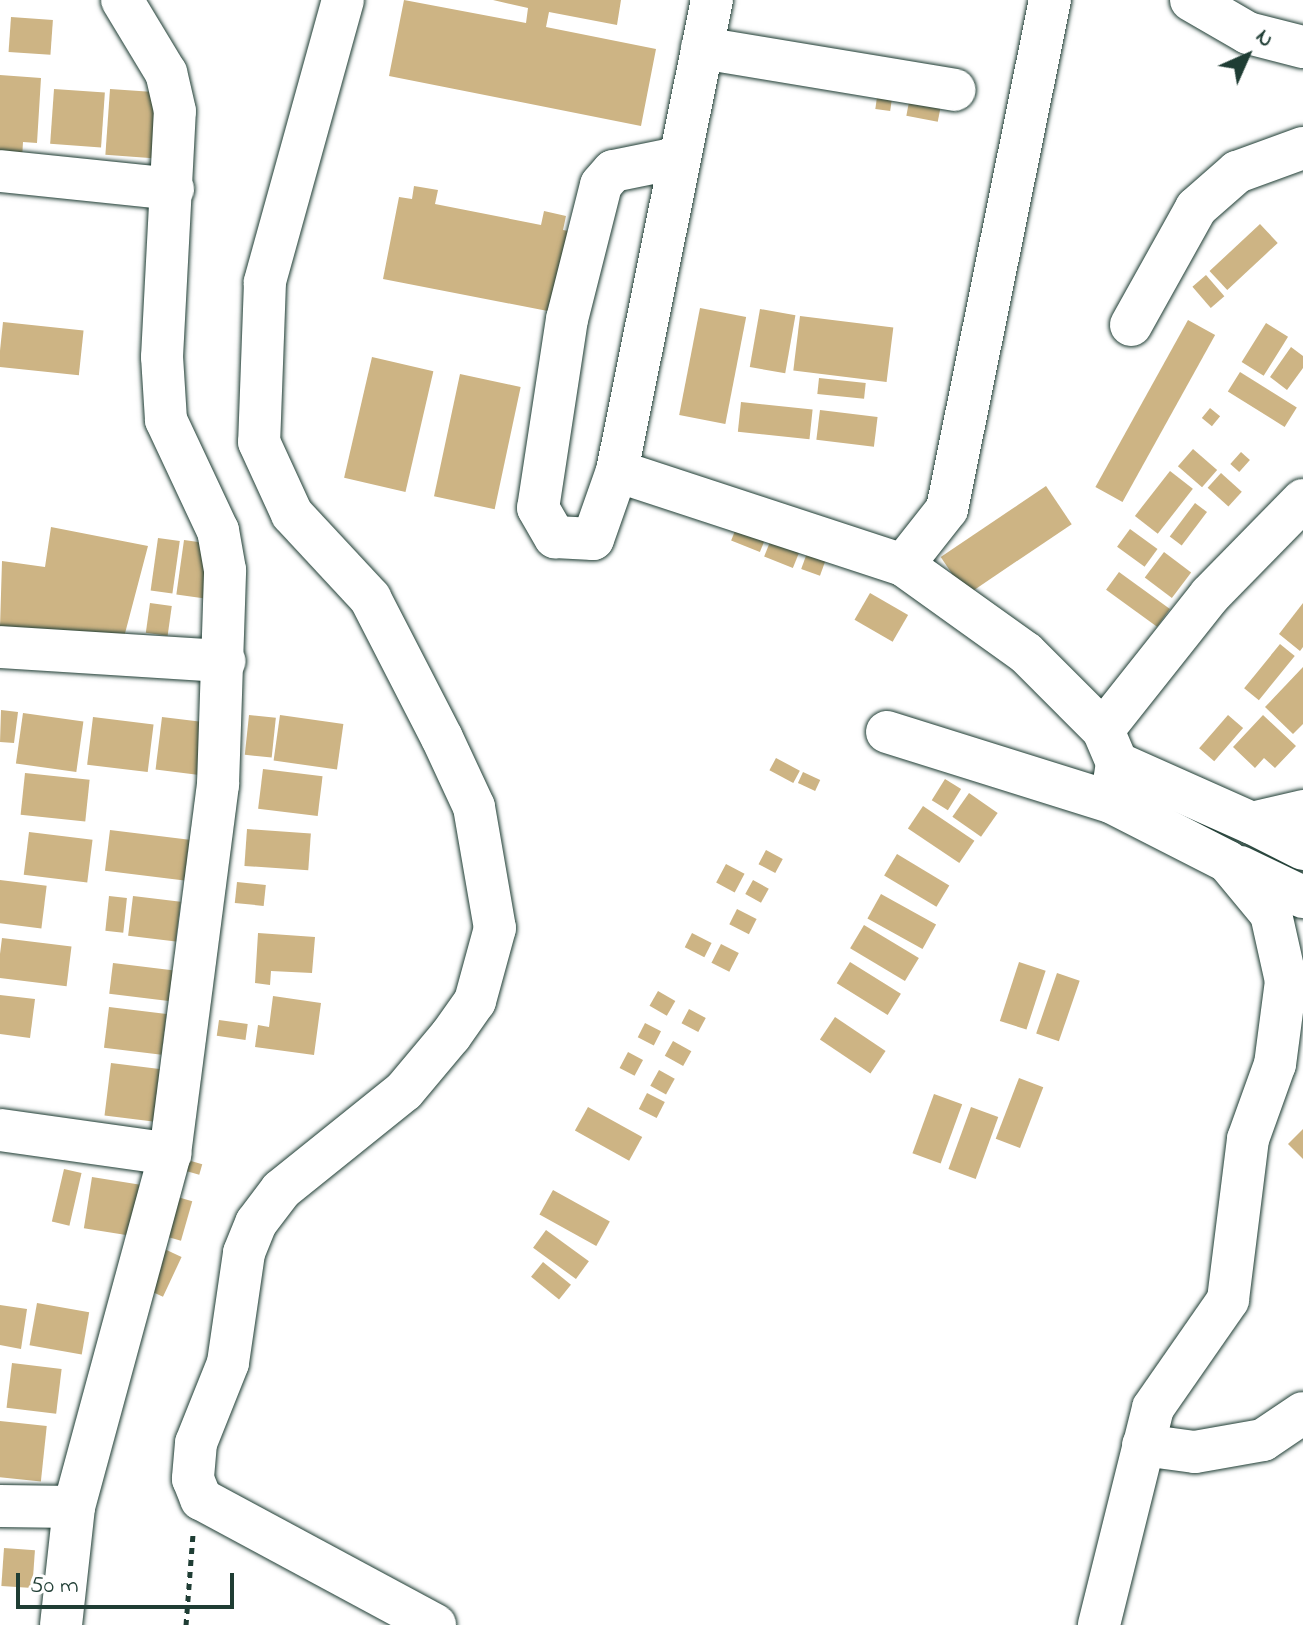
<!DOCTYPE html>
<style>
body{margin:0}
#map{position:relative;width:1303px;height:1625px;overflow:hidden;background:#fff;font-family:"Indie Flower",sans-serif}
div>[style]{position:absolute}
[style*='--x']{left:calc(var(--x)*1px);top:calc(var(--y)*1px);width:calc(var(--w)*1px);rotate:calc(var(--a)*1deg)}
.building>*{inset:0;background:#cdb484;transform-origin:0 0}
.path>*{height:5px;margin-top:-2.5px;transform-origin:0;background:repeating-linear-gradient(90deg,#1f3d34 0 6px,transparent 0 12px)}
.roads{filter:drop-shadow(0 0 2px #1f3d34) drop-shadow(0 0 2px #1f3d34)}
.minor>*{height:42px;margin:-21px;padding:0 21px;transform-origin:21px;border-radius:21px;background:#fff}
span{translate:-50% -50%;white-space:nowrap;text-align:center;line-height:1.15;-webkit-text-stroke:8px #fff;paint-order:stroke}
.north{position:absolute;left:1207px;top:16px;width:80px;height:80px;-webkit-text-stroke:6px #fff;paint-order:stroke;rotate:45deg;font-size:22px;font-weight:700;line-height:32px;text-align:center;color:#1f3d34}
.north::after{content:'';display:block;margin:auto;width:28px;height:36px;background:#1f3d34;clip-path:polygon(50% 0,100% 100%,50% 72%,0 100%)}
.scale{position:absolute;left:16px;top:1573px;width:218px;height:36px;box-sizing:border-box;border:4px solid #1f3d34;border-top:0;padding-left:10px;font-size:24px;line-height:28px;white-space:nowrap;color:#1f3d34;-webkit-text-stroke:6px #fff;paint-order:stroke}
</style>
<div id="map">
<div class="building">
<div style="clip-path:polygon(404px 0,526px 23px,528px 8px,493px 0,621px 0,617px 25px,549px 12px,546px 27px,656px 49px,641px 126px,389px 76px)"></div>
<div style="left:11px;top:17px;width:42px;height:35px;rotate:4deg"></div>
<div style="clip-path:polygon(0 75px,41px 78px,37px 143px,23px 142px,22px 159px,0 157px)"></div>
<div style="left:54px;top:89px;width:51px;height:55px;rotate:4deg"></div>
<div style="left:110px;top:89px;width:51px;height:66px;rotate:4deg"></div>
<div style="left:877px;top:97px;width:15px;height:12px;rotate:8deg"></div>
<div style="left:909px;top:102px;width:32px;height:14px;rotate:11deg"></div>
<div style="clip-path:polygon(414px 186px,438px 190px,435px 204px,541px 225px,544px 211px,566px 216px,563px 230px,574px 232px,558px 313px,383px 279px,399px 197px,412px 199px)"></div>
<div style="left:1260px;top:224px;width:26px;height:69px;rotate:47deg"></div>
<div style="left:1206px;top:275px;width:28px;height:18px;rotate:49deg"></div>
<div style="left:700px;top:308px;width:47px;height:109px;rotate:11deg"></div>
<div style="left:760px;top:309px;width:36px;height:59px;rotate:10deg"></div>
<div style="left:800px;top:316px;width:94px;height:55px;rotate:7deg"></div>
<div style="left:1188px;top:320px;width:31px;height:191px;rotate:29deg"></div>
<div style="left:3px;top:322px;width:81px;height:45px;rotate:6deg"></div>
<div style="left:1266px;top:323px;width:26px;height:46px;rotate:32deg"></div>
<div style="clip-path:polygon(1291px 347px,1303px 356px,1303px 368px,1287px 390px,1270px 377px)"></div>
<div style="left:372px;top:357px;width:63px;height:124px;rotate:13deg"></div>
<div style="left:1240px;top:372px;width:67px;height:23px;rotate:32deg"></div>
<div style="left:460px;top:374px;width:62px;height:125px;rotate:12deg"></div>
<div style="left:819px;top:378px;width:47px;height:16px;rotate:6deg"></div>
<div style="left:741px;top:402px;width:72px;height:30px;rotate:6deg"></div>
<div style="left:1210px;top:408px;width:13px;height:13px;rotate:39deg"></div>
<div style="left:820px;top:410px;width:58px;height:30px;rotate:7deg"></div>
<div style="left:1193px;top:449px;width:32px;height:23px;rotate:41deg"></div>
<div style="left:1241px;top:452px;width:12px;height:16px;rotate:42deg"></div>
<div style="left:1170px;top:471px;width:29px;height:57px;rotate:38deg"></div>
<div style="left:1221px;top:473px;width:28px;height:20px;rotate:42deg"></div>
<div style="left:1046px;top:486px;width:46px;height:127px;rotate:56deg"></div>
<div style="left:1195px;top:503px;width:15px;height:42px;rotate:37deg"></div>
<div style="left:739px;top:521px;width:31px;height:21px;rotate:22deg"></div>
<div style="clip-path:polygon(51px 527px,148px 546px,123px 641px,0 627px,2px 561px,45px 567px)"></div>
<div style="left:1130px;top:529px;width:34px;height:22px;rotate:36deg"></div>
<div style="left:772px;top:537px;width:31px;height:21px;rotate:22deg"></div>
<div style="left:158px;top:538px;width:22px;height:53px;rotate:8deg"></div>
<div style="left:184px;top:540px;width:27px;height:55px;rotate:8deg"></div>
<div style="left:1164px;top:552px;width:34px;height:32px;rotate:37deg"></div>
<div style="left:807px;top:553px;width:20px;height:17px;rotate:20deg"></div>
<div style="left:1119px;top:572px;width:63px;height:22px;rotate:36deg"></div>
<div style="left:870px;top:593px;width:44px;height:31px;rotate:30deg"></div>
<div style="left:150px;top:603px;width:22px;height:30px;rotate:8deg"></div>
<div style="clip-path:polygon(1303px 603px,1303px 647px,1300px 651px,1279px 634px)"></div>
<div style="left:1280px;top:644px;width:19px;height:57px;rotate:39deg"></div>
<div style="clip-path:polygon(1303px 667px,1303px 724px,1293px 734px,1265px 707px)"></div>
<div style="clip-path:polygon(1px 710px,18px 712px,14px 743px,0 742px)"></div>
<div style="left:23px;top:713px;width:61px;height:51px;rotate:8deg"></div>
<div style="left:249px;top:715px;width:27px;height:40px;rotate:6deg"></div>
<div style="left:280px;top:715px;width:64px;height:46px;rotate:8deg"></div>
<div style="left:1228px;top:715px;width:20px;height:44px;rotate:41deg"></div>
<div style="clip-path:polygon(1263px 715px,1296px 746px,1275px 768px,1264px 758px,1255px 768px,1233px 747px)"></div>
<div style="left:93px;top:717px;width:61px;height:48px;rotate:7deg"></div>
<div style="left:162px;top:717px;width:52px;height:53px;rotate:7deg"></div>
<div style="left:776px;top:758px;width:27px;height:14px;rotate:28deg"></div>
<div style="left:263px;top:769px;width:60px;height:40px;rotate:7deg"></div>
<div style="left:803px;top:772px;width:19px;height:12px;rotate:25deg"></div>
<div style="left:25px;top:773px;width:65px;height:42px;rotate:6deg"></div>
<div style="left:945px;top:779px;width:19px;height:25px;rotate:32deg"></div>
<div style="left:969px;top:793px;width:35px;height:29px;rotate:35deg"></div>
<div style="left:923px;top:806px;width:62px;height:27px;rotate:34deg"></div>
<div style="left:247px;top:829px;width:64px;height:37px;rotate:4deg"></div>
<div style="left:110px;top:830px;width:82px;height:41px;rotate:7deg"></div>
<div style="left:29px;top:832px;width:64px;height:43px;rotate:7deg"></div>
<div style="left:766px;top:850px;width:19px;height:16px;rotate:28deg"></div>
<div style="left:897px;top:854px;width:61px;height:25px;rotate:31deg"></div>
<div style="left:726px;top:864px;width:21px;height:21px;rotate:28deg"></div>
<div style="left:0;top:880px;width:47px;height:43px;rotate:7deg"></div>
<div style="left:753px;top:880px;width:18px;height:16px;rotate:29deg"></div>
<div style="left:237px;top:882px;width:29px;height:21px;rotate:6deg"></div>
<div style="left:881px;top:894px;width:63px;height:28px;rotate:29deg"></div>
<div style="left:109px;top:896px;width:18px;height:35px;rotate:6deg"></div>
<div style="left:133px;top:896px;width:48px;height:40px;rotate:7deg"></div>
<div style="left:737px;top:909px;width:22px;height:17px;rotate:27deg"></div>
<div style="left:864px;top:925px;width:64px;height:27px;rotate:31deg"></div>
<div style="clip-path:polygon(258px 933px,315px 937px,312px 973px,271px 971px,270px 985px,255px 983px)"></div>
<div style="left:692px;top:933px;width:22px;height:16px;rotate:27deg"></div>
<div style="left:2px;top:938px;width:70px;height:40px;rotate:7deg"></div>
<div style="left:721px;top:944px;width:20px;height:21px;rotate:27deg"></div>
<div style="left:850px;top:962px;width:60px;height:25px;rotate:32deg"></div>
<div style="left:1019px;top:962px;width:28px;height:62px;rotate:18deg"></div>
<div style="left:113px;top:963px;width:66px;height:31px;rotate:7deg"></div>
<div style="left:1057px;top:973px;width:24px;height:64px;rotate:19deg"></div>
<div style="left:658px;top:991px;width:20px;height:17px;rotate:30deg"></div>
<div style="clip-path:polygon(0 995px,35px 999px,30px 1038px,0 1034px)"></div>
<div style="clip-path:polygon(273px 996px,321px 1003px,314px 1055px,255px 1047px,258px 1025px,269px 1027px)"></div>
<div style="left:109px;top:1007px;width:58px;height:41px;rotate:7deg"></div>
<div style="left:689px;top:1009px;width:19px;height:16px;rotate:28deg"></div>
<div style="left:835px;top:1017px;width:61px;height:27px;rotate:34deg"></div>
<div style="left:219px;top:1020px;width:29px;height:16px;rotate:8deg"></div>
<div style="left:645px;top:1023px;width:18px;height:16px;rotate:27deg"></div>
<div style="left:673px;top:1041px;width:21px;height:17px;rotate:29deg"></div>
<div style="left:628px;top:1052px;width:17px;height:18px;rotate:28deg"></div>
<div style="left:111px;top:1063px;width:59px;height:53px;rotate:7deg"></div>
<div style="left:659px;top:1070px;width:18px;height:18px;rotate:29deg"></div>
<div style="left:1019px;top:1078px;width:26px;height:65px;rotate:21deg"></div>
<div style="left:647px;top:1093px;width:20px;height:18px;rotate:27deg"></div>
<div style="left:934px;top:1094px;width:30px;height:63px;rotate:20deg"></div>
<div style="left:588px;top:1107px;width:62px;height:27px;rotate:29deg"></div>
<div style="left:971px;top:1107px;width:29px;height:66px;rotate:20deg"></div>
<div style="clip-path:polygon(1303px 1129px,1303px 1159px,1288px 1144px)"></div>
<div style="left:184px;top:1159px;width:19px;height:11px;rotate:16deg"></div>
<div style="left:64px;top:1169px;width:18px;height:54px;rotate:13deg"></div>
<div style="left:92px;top:1177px;width:60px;height:52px;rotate:9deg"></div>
<div style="left:553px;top:1190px;width:65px;height:28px;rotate:29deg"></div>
<div style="left:174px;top:1196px;width:19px;height:41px;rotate:16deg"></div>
<div style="left:546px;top:1230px;width:53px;height:22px;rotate:36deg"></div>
<div style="left:158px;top:1246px;width:26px;height:44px;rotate:25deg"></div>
<div style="left:543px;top:1262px;width:36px;height:19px;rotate:39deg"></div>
<div style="left:37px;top:1303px;width:53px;height:43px;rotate:10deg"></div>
<div style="clip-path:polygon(0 1305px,27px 1309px,21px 1349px,0 1345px)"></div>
<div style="left:12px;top:1363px;width:50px;height:45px;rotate:7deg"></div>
<div style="left:0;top:1421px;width:47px;height:56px;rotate:6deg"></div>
<div style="left:4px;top:1548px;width:31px;height:38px;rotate:4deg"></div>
</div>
<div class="path">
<div style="--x:186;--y:1625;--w:90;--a:-85.6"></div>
</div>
<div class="roads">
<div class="minor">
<div style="--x:343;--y:0;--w:293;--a:105.5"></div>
<div style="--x:265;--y:282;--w:160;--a:92.1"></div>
<div style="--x:259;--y:442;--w:79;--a:65.4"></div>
<div style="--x:292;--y:514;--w:115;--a:47.1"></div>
<div style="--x:370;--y:598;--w:157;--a:62.8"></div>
<div style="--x:442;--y:738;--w:76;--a:65.1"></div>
<div style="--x:474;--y:807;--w:123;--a:80.2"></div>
<div style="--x:495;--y:928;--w:76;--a:105.3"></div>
<div style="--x:475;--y:1001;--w:42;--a:125.2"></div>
<div style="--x:451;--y:1035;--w:73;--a:130"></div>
<div style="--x:404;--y:1091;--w:158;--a:141.2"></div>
<div style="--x:281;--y:1190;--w:41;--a:127.1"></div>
<div style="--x:256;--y:1223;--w:32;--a:112"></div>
<div style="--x:244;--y:1253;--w:111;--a:98.3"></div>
<div style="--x:228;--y:1363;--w:86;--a:111.8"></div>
<div style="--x:196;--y:1443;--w:36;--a:95"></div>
<div style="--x:193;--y:1479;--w:22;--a:68"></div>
<div style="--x:201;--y:1499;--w:266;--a:28.3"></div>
<div style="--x:1191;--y:0;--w:66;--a:30.1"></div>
<div style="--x:1248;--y:33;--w:57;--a:14.3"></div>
<div style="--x:702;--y:48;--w:256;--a:9.4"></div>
<div style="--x:677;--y:158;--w:65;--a:168.5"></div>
<div style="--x:613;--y:171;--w:18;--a:131"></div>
<div style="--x:601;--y:185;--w:138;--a:104.2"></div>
<div style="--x:567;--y:319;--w:191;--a:98.7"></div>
<div style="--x:538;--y:508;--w:34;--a:60"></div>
<div style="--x:555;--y:537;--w:38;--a:3"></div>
<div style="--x:593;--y:539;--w:72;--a:-70.6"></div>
<div style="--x:617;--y:471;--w:480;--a:-78.6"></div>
<div style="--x:0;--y:171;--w:174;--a:5.9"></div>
<div style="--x:1131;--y:325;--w:134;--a:-60.9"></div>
<div style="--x:1196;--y:208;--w:55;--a:-41.3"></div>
<div style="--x:1237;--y:172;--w:70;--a:-20"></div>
<div style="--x:617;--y:471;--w:301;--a:18.2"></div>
<div style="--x:903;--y:565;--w:151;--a:35.6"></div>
<div style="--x:1026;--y:653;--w:109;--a:45"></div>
<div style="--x:1103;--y:730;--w:36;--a:67"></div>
<div style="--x:1117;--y:763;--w:39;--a:99"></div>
<div style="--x:903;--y:565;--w:71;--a:-51.8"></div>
<div style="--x:947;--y:509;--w:519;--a:-78.56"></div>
<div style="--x:0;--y:647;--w:225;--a:3.6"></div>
<div style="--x:1103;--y:730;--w:172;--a:-51.6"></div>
<div style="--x:1210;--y:595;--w:133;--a:-45.6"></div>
<div style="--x:887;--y:732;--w:235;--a:17.4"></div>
<div style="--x:1111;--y:802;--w:131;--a:27.1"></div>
<div style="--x:1228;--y:862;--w:67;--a:50.4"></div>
<div style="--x:1271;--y:914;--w:69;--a:77.4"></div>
<div style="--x:1286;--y:981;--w:84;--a:97.5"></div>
<div style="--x:1275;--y:1064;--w:80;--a:109.8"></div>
<div style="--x:1248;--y:1139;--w:162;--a:97.1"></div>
<div style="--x:1228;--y:1300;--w:131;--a:124.8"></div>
<div style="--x:1153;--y:1408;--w:224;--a:104"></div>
<div style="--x:1117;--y:763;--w:148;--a:24"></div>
<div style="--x:1252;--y:823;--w:52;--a:-13.2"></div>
<div style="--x:1252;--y:823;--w:57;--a:27"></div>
<div style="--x:1240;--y:867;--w:70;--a:25.5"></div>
<div style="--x:0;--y:1130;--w:172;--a:8"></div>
<div style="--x:170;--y:1154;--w:372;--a:-82.6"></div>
<div style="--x:218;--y:785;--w:215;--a:-88.1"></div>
<div style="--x:225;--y:570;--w:40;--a:-100"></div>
<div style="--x:218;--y:531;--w:123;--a:-115.1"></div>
<div style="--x:166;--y:420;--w:63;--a:-93.6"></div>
<div style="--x:162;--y:357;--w:246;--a:-87"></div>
<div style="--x:175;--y:111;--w:39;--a:-103"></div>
<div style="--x:166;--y:73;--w:85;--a:-121.1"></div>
<div style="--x:1143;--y:1445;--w:52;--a:7.7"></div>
<div style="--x:1195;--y:1452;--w:69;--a:-10"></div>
<div style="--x:1263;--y:1440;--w:48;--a:-34"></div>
<div style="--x:0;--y:1506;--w:74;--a:0.8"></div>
<div style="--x:61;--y:1625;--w:119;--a:-83.7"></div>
<div style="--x:74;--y:1507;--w:366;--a:-74.8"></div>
</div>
</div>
<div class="north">N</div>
<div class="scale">50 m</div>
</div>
